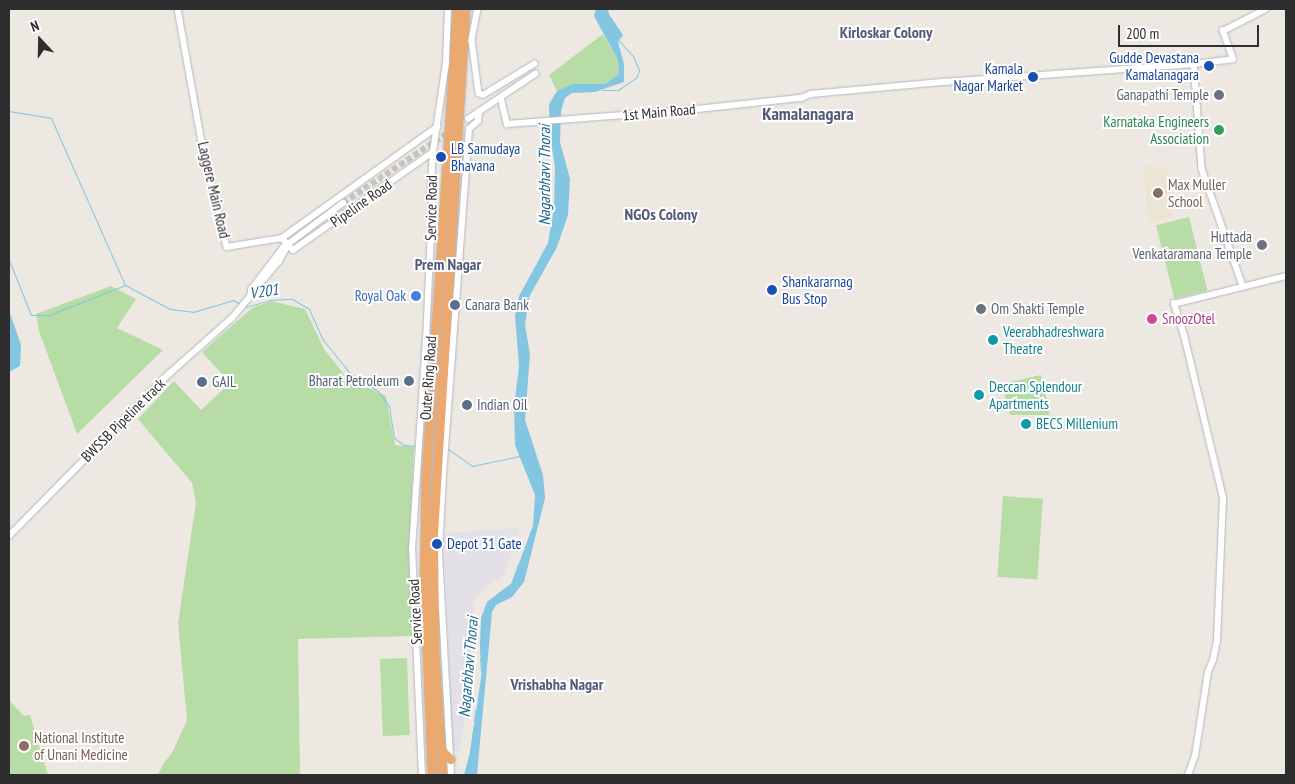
<!DOCTYPE html>
<style>
body{margin:0}
#map{position:relative;width:1295px;height:784px;overflow:hidden;background:#ede9e2;font-family:"PT Sans Narrow",sans-serif}
div>[style]{position:absolute}
[style*='--x']{left:calc(var(--x)*1px);top:calc(var(--y)*1px);width:calc(var(--w)*1px);rotate:calc(var(--a)*1deg)}
.industrial>*{inset:0;background:#e3e1e7}
.education>*{inset:0;background:#ece5d4}
.green>*{inset:0;background:#b7dca6;transform-origin:0 0}
.water>*{inset:0;background:#83c6e1}
.stream>*{height:1px;margin:-0.5px;padding:0 0.5px;transform-origin:0.5px;border-radius:0.5px;background:#83c6e1}
.minor-tunnel>*{height:5.5px;margin-top:-2.75px;transform-origin:0;background:repeating-linear-gradient(90deg,#c7c4be 0 5.5px,transparent 0 8.5px)}
.roads{filter:drop-shadow(0 0 1px #b5b7c0) drop-shadow(0 0 1px #b5b7c0)}
.minor>*{height:5.5px;margin:-2.75px;padding:0 2.75px;transform-origin:2.75px;border-radius:2.75px;background:#fff}
.highway>*{height:9px;margin:-4.5px;padding:0 4.5px;transform-origin:4.5px;border-radius:4.5px;background:#eba86f}
.dots>*{width:14px;height:14px;translate:-50% -50%;box-sizing:border-box;border:2px solid #fff;border-radius:50%}
span{translate:-50% -50%;white-space:nowrap;text-align:center;line-height:1.15;-webkit-text-stroke:4px #fff;paint-order:stroke}
.transit-label{font-size:15px;color:#164399}
.right{translate:-100% -50%;text-align:right}
.left{translate:0 -50%;text-align:left}
.worship-label{font-size:15px;color:#5b616d}
.street-label{font-size:15px;color:#2e2e2e}
.leisure-label{font-size:15px;color:#27864d}
.education-label{font-size:15px;color:#785e54}
.shop-label{font-size:15px;color:#366cbe}
.service-label{font-size:15px;color:#4e5e75}
.hotel-label{font-size:15px;color:#b23c85}
.culture-label{font-size:15px;color:#0d838f}
.neighbourhood-label{font-size:16px;color:#535979;font-weight:700}
.water-label{font-size:16px;color:#1f6790;font-style:italic}
.quarter-label{font-size:18px;color:#535979;font-weight:700}
.frame{position:absolute;inset:0;border:10px solid #2e2e2e;pointer-events:none}
.north{position:absolute;left:15px;top:15px;width:50px;height:50px;-webkit-text-stroke:4px #fff;paint-order:stroke;rotate:339deg;font-size:14px;font-weight:700;line-height:20px;text-align:center;color:#2e2e2e}
.north::after{content:'';display:block;margin:auto;width:18px;height:22px;background:#2e2e2e;clip-path:polygon(50% 0,100% 100%,50% 72%,0 100%)}
.scale{position:absolute;left:1118px;top:25px;width:141px;height:22px;box-sizing:border-box;border:2px solid #2e2e2e;border-top:0;padding-left:6px;font-size:15px;line-height:18px;white-space:nowrap;color:#2e2e2e;-webkit-text-stroke:4px #fff;paint-order:stroke}
</style>
<div id="map">
<div class="industrial">
<div style="clip-path:polygon(519px 528px,505px 575px,481px 591px,474px 602px,468px 693px,460px 751px,452px 751px,444px 533px)"></div>
</div>
<div class="education">
<div style="clip-path:polygon(1143px 166px,1167px 168px,1173px 217px,1148px 223px)"></div>
</div>
<div class="green">
<div style="clip-path:polygon(603px 34px,618px 60px,619px 74px,605px 84px,573px 84px,557px 91px,549px 75px)"></div>
<div style="left:1189px;top:217px;width:76px;height:34px;rotate:76deg"></div>
<div style="clip-path:polygon(111px 286px,136px 299px,117px 328px,163px 350px,77px 434px,39px 331px,36px 314px)"></div>
<div style="clip-path:polygon(271px 301px,305px 309px,324px 349px,347px 378px,386px 396px,395px 445px,414px 447px,409px 549px,412px 636px,298px 639px,300px 774px,158px 775px,163px 764px,172px 753px,187px 720px,178px 623px,196px 502px,192px 483px,138px 419px,174px 381px,201px 410px,230px 383px,202px 352px,252px 308px)"></div>
<div style="clip-path:polygon(1041px 375px,1050px 415px,1010px 415px,1002px 384px)"></div>
<div style="left:1003px;top:496px;width:40px;height:81px;rotate:4deg"></div>
<div style="left:407px;top:658px;width:77px;height:27px;rotate:88deg"></div>
<div style="clip-path:polygon(9px 700px,24px 716px,30px 715px,48px 775px,9px 775px)"></div>
</div>
<div class="water">
<div style="clip-path:polygon(596px 9px,608px 9px,609px 14px,623px 35px,618px 42px,624px 64px,624px 82px,595px 92px,572px 93px,565px 98px,561px 111px,560px 142px,570px 179px,568px 215px,557px 247px,529px 297px,525px 325px,530px 354px,525px 420px,543px 475px,545px 498px,524px 582px,512px 597px,496px 605px,492px 612px,477px 775px,464px 775px,470px 752px,482px 671px,480px 649px,481px 618px,487px 602px,511px 584px,533px 526px,535px 495px,515px 445px,514px 407px,519px 366px,515px 316px,519px 296px,548px 243px,554px 207px,555px 167px,550px 136px,549px 104px,557px 91px,572px 84px,605px 84px,619px 74px,618px 60px,594px 16px)"></div>
<div style="clip-path:polygon(9px 310px,21px 345px,20px 366px,9px 372px)"></div>
</div>
<div class="stream">
<div style="--x:602;--y:90;--w:16;--a:0"></div>
<div style="--x:618;--y:90;--w:22;--a:-34"></div>
<div style="--x:636;--y:78;--w:9;--a:-69"></div>
<div style="--x:639;--y:70;--w:15;--a:-113"></div>
<div style="--x:633;--y:56;--w:21;--a:-133"></div>
<div style="--x:9;--y:111;--w:43;--a:9.5"></div>
<div style="--x:51;--y:118;--w:183;--a:66.1"></div>
<div style="--x:125;--y:285;--w:51;--a:28.1"></div>
<div style="--x:170;--y:309;--w:23;--a:7"></div>
<div style="--x:193;--y:312;--w:42;--a:-16.7"></div>
<div style="--x:233;--y:300;--w:8;--a:30"></div>
<div style="--x:9;--y:260;--w:59;--a:68.2"></div>
<div style="--x:31;--y:315;--w:18;--a:0"></div>
<div style="--x:49;--y:315;--w:82;--a:-21.5"></div>
<div style="--x:246;--y:307;--w:25;--a:-16"></div>
<div style="--x:270;--y:300;--w:22;--a:-3"></div>
<div style="--x:292;--y:299;--w:20;--a:30"></div>
<div style="--x:309;--y:309;--w:34;--a:66"></div>
<div style="--x:323;--y:340;--w:43;--a:50.7"></div>
<div style="--x:350;--y:373;--w:33;--a:33"></div>
<div style="--x:378;--y:391;--w:19;--a:54"></div>
<div style="--x:389;--y:406;--w:32;--a:81"></div>
<div style="--x:394;--y:438;--w:12;--a:35"></div>
<div style="--x:404;--y:445;--w:13;--a:4"></div>
<div style="--x:448;--y:449;--w:29;--a:35"></div>
<div style="--x:472;--y:466;--w:49;--a:-11.8"></div>
<div style="--x:527;--y:543;--w:14;--a:-73"></div>
<div style="--x:512;--y:583;--w:19;--a:-72"></div>
<div style="--x:486;--y:605;--w:3;--a:-72"></div>
<div style="--x:487;--y:602;--w:28;--a:-38"></div>
<div style="--x:480;--y:654;--w:36;--a:-88"></div>
<div style="--x:480;--y:658;--w:14;--a:86"></div>
<div style="--x:474;--y:721;--w:11;--a:-85"></div>
<div style="--x:472;--y:736;--w:11;--a:-80"></div>
<div style="--x:470;--y:751;--w:11;--a:-80"></div>
</div>
<div class="minor-tunnel">
<div style="--x:343;--y:203;--w:128;--a:-33.8"></div>
</div>
<div class="roads">
<div class="minor">
<div style="--x:178;--y:9;--w:135;--a:79.8"></div>
<div style="--x:202;--y:142;--w:108;--a:76.6"></div>
<div style="--x:227;--y:247;--w:56;--a:-9.3"></div>
<div style="--x:282;--y:238;--w:191;--a:-35.6"></div>
<div style="--x:478;--y:9;--w:32;--a:101"></div>
<div style="--x:472;--y:40;--w:53;--a:82.5"></div>
<div style="--x:479;--y:93;--w:4;--a:27"></div>
<div style="--x:483;--y:95;--w:60;--a:-31.3"></div>
<div style="--x:1194;--y:64;--w:105;--a:85.6"></div>
<div style="--x:1202;--y:169;--w:124;--a:70.7"></div>
<div style="--x:501;--y:97;--w:28;--a:77"></div>
<div style="--x:507;--y:124;--w:182;--a:-4.4"></div>
<div style="--x:688;--y:110;--w:114;--a:-6.1"></div>
<div style="--x:801;--y:98;--w:11;--a:-22"></div>
<div style="--x:811;--y:94;--w:134;--a:-5.2"></div>
<div style="--x:944;--y:82;--w:251;--a:-4.1"></div>
<div style="--x:1194;--y:64;--w:39;--a:-7"></div>
<div style="--x:1233;--y:59;--w:30;--a:-110"></div>
<div style="--x:1223;--y:31;--w:48;--a:-27.1"></div>
<div style="--x:468;--y:119;--w:81;--a:-33.9"></div>
<div style="--x:282;--y:238;--w:16;--a:47"></div>
<div style="--x:293;--y:250;--w:171;--a:-35"></div>
<div style="--x:288;--y:246;--w:18;--a:119"></div>
<div style="--x:279;--y:262;--w:43;--a:130.3"></div>
<div style="--x:251;--y:295;--w:5;--a:-90"></div>
<div style="--x:251;--y:290;--w:53;--a:-52.7"></div>
<div style="--x:283;--y:248;--w:75;--a:-36.9"></div>
<div style="--x:9;--y:536;--w:229;--a:-45.4"></div>
<div style="--x:170;--y:373;--w:83;--a:-41.6"></div>
<div style="--x:232;--y:318;--w:30;--a:-50"></div>
<div style="--x:422;--y:775;--w:225;--a:-92.5"></div>
<div style="--x:412;--y:550;--w:209;--a:-86.2"></div>
<div style="--x:426;--y:341;--w:133;--a:-87.4"></div>
<div style="--x:432;--y:208;--w:21;--a:-93"></div>
<div style="--x:431;--y:187;--w:35;--a:-87"></div>
<div style="--x:433;--y:152;--w:90;--a:-81.7"></div>
<div style="--x:446;--y:63;--w:54;--a:-87.9"></div>
<div style="--x:451;--y:775;--w:223;--a:-93.1"></div>
<div style="--x:439;--y:552;--w:77;--a:-87"></div>
<div style="--x:443;--y:475;--w:347;--a:-85.7"></div>
<div style="--x:469;--y:129;--w:12;--a:-42"></div>
<div style="--x:478;--y:121;--w:9;--a:-84"></div>
<div style="--x:1188;--y:775;--w:20;--a:-70"></div>
<div style="--x:1195;--y:756;--w:85;--a:-81.2"></div>
<div style="--x:1208;--y:672;--w:13;--a:-67"></div>
<div style="--x:1213;--y:660;--w:19;--a:-78"></div>
<div style="--x:1217;--y:641;--w:143;--a:-87.6"></div>
<div style="--x:1223;--y:498;--w:167;--a:-103.5"></div>
<div style="--x:1184;--y:336;--w:34;--a:-107"></div>
<div style="--x:1174;--y:304;--w:115;--a:-14"></div>
</div>
<div class="highway">
<div style="--x:441;--y:750;--w:13;--a:45"></div>
<div style="--x:432;--y:775;--w:190;--a:-92.4"></div>
<div style="--x:424;--y:585;--w:110;--a:-89"></div>
<div style="--x:426;--y:475;--w:467;--a:-86.2"></div>
<div style="--x:442;--y:775;--w:124;--a:-93.7"></div>
<div style="--x:434;--y:651;--w:117;--a:-90.5"></div>
<div style="--x:433;--y:534;--w:526;--a:-86.51"></div>
</div>
</div>
<div class="dots">
<div style="left:1209px;top:66px;background:#1a4fb4"></div>
<div style="left:1033px;top:77px;background:#1a4fb4"></div>
<div style="left:1219px;top:95px;background:#6b7280"></div>
<div style="left:1219px;top:130px;background:#2e9e5b"></div>
<div style="left:441px;top:157px;background:#1a4fb4"></div>
<div style="left:1158px;top:193px;background:#8d6e63"></div>
<div style="left:1262px;top:245px;background:#6b7280"></div>
<div style="left:772px;top:290px;background:#1a4fb4"></div>
<div style="left:416px;top:296px;background:#3f7fe0"></div>
<div style="left:455px;top:305px;background:#5c6f8a"></div>
<div style="left:981px;top:309px;background:#6b7280"></div>
<div style="left:1152px;top:319px;background:#d1479c"></div>
<div style="left:993px;top:340px;background:#0f9aa8"></div>
<div style="left:409px;top:381px;background:#5c6f8a"></div>
<div style="left:202px;top:382px;background:#5c6f8a"></div>
<div style="left:979px;top:395px;background:#0f9aa8"></div>
<div style="left:467px;top:405px;background:#5c6f8a"></div>
<div style="left:1026px;top:424px;background:#0f9aa8"></div>
<div style="left:437px;top:544px;background:#1a4fb4"></div>
<div style="left:24px;top:746px;background:#8d6e63"></div>
</div>
<div class="transit-label">
<span class="right" style="left:1199px;top:66px">Gudde Devastana<br>Kamalanagara</span>
<span class="right" style="left:1023px;top:77px">Kamala<br>Nagar Market</span>
<span class="left" style="left:451px;top:157px">LB Samudaya<br>Bhavana</span>
<span class="left" style="left:782px;top:290px">Shankararnag<br>Bus Stop</span>
<span class="left" style="left:447px;top:544px">Depot 31 Gate</span>
</div>
<div class="worship-label">
<span class="right" style="left:1209px;top:95px">Ganapathi Temple</span>
<span class="right" style="left:1252px;top:245px">Huttada<br>Venkataramana Temple</span>
<span class="left" style="left:991px;top:309px">Om Shakti Temple</span>
</div>
<div class="street-label">
<span style="left:659px;top:112px;rotate:-5deg">1st Main Road</span>
<span style="left:214px;top:190px;rotate:77deg">Laggere Main Road</span>
<span style="left:361px;top:203px;rotate:-35deg">Pipeline Road</span>
<span style="left:431px;top:208px;rotate:-89deg">Service Road</span>
<span style="left:428px;top:378px;rotate:-86deg">Outer Ring Road</span>
<span style="left:123px;top:420px;rotate:-45deg">BWSSB Pipeline track</span>
<span style="left:415px;top:612px;rotate:-93deg">Service Road</span>
</div>
<div class="leisure-label">
<span class="right" style="left:1209px;top:130px">Karnataka Engineers<br>Association</span>
</div>
<div class="education-label">
<span class="left" style="left:1168px;top:193px">Max Muller<br>School</span>
<span class="left" style="left:34px;top:746px">National Institute<br>of Unani Medicine</span>
</div>
<div class="shop-label">
<span class="right" style="left:406px;top:296px">Royal Oak</span>
</div>
<div class="service-label">
<span class="left" style="left:465px;top:305px">Canara Bank</span>
<span class="right" style="left:399px;top:381px">Bharat Petroleum</span>
<span class="left" style="left:212px;top:382px">GAIL</span>
<span class="left" style="left:477px;top:405px">Indian Oil</span>
</div>
<div class="hotel-label">
<span class="left" style="left:1162px;top:319px">SnoozOtel</span>
</div>
<div class="culture-label">
<span class="left" style="left:1003px;top:340px">Veerabhadreshwara<br>Theatre</span>
<span class="left" style="left:989px;top:395px">Deccan Splendour<br>Apartments</span>
<span class="left" style="left:1036px;top:424px">BECS Millenium</span>
</div>
<div class="neighbourhood-label">
<span style="left:886px;top:32px">Kirloskar Colony</span>
<span style="left:661px;top:214px">NGOs Colony</span>
<span style="left:448px;top:264px">Prem Nagar</span>
<span style="left:557px;top:684px">Vrishabha Nagar</span>
</div>
<div class="water-label">
<span style="left:544px;top:175px;rotate:-90deg">Nagarbhavi Thorai</span>
<span style="left:264px;top:291px;rotate:-9deg">V201</span>
<span style="left:468px;top:667px;rotate:-85deg">Nagarbhavi Thorai</span>
</div>
<div class="quarter-label">
<span style="left:808px;top:114px">Kamalanagara</span>
</div>
<div class="frame"></div>
<div class="north">N</div>
<div class="scale">200 m</div>
</div>
